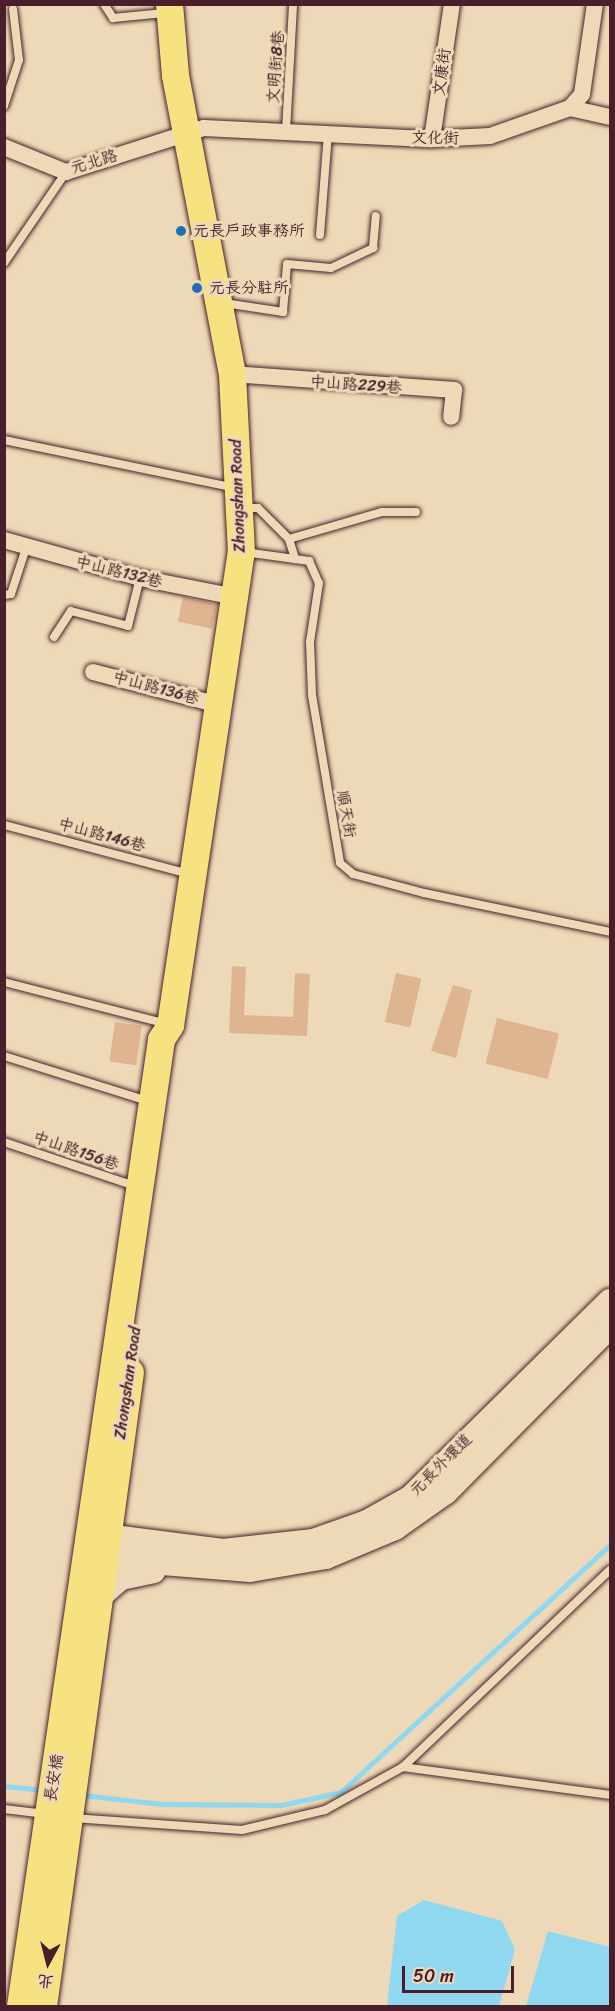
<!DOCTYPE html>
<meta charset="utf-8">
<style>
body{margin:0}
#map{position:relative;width:615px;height:2011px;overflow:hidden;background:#edd9b7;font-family:Sriracha,"LXGW WenKai TC",sans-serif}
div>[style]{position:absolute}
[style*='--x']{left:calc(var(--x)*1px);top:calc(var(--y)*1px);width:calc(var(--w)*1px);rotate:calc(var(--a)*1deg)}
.water>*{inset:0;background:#8fd8f0}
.stream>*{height:4.5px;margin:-2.25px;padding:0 2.25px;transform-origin:2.25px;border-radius:2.25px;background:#8fd8f0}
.building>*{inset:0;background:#dfb490;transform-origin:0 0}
.roads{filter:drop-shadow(0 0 2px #4a1f2b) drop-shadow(0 0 2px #4a1f2b)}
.lane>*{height:8px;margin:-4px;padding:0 4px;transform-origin:4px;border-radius:4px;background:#edd9b7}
.street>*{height:16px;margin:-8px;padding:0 8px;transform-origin:8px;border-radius:8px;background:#edd9b7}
.secondary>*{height:24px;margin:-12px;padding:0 12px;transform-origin:12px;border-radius:12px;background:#edd9b7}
.primary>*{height:27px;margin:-13.5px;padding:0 13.5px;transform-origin:13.5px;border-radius:13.5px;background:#f7e281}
.dots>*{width:16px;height:16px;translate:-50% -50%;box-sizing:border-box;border:3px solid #edd9b7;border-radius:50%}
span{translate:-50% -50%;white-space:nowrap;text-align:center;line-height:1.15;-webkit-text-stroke:6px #edd9b7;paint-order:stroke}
.street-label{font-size:16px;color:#4a1f2b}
.poi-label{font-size:16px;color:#4a1f2b}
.left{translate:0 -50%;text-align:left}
.frame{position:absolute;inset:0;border:6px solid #4a1f2b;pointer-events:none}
.north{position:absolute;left:18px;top:1933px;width:60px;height:60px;-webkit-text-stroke:4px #edd9b7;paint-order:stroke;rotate:187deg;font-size:16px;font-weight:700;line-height:24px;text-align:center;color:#4a1f2b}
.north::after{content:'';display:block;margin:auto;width:21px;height:27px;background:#4a1f2b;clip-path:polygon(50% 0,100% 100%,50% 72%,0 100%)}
.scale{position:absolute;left:402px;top:1966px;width:112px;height:27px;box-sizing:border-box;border:3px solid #4a1f2b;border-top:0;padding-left:8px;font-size:18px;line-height:21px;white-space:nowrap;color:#4a1f2b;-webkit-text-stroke:4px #edd9b7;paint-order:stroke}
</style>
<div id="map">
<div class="water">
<div style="clip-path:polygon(424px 1900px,502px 1921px,515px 1950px,499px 2006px,387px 2006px,397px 1916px)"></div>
<div style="clip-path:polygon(548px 1931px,610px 1947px,610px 2006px,526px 2006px)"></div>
</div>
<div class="stream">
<div style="--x:4;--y:1786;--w:40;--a:5.7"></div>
<div style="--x:82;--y:1795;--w:81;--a:6.4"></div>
<div style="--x:162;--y:1804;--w:119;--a:0.5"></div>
<div style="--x:281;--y:1805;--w:61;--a:-12.2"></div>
<div style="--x:341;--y:1792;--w:365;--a:-42.6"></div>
</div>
<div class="building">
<div style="left:183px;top:597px;width:35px;height:25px;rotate:12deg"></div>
<div style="clip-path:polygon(232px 966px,246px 967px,244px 1015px,293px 1017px,295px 973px,310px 974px,307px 1036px,229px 1033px)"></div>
<div style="left:396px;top:973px;width:26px;height:50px;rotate:13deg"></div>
<div style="clip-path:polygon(453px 985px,472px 990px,456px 1058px,431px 1051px)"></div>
<div style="left:497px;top:1018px;width:64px;height:47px;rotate:14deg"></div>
<div style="left:115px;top:1022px;width:27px;height:40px;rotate:8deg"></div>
</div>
<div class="roads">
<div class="lane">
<div style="--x:104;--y:4;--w:17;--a:57"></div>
<div style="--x:113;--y:18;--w:52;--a:-5.5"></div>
<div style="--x:4;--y:106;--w:48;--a:-71.9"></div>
<div style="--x:19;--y:60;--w:51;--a:-96.7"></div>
<div style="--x:286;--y:131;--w:127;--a:-86.8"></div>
<div style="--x:320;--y:235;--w:101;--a:-85.5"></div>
<div style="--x:4;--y:263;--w:110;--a:-55.7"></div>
<div style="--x:224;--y:303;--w:60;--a:8.7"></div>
<div style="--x:283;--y:312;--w:48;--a:-85.2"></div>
<div style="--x:287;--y:264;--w:44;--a:5.2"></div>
<div style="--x:331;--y:268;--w:47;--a:-25.5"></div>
<div style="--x:373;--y:248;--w:32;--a:-85"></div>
<div style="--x:4;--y:440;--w:236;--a:11.7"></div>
<div style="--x:243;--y:508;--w:15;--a:0"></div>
<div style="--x:258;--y:508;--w:44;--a:45"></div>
<div style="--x:289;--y:539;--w:21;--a:73"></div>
<div style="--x:289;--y:539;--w:97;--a:-16.2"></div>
<div style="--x:382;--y:512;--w:34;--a:0"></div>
<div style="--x:244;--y:552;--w:66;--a:7.9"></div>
<div style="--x:309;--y:561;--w:24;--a:66"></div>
<div style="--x:319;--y:583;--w:60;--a:98.7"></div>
<div style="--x:310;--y:642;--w:53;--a:87.8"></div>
<div style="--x:312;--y:695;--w:170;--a:80.5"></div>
<div style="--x:340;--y:863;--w:17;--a:40"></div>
<div style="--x:353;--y:874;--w:73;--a:15"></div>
<div style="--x:424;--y:893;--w:190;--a:11.8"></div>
<div style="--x:4;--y:595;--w:7;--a:-8"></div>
<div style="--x:11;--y:594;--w:48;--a:-71.9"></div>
<div style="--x:54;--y:637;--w:31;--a:-57"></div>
<div style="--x:71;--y:611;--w:59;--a:14.7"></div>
<div style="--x:128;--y:626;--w:49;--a:-76"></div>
<div style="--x:4;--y:825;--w:191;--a:14.8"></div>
<div style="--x:4;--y:982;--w:168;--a:14.4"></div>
<div style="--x:4;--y:1056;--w:151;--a:17.4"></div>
<div style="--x:4;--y:1142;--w:138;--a:18.6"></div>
<div style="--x:403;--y:1767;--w:209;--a:7.7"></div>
<div style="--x:4;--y:1809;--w:42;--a:6.8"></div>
<div style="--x:73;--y:1818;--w:169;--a:4.1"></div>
<div style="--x:242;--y:1830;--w:85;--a:-13.5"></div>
<div style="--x:325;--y:1810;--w:89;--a:-28.9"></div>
<div style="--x:403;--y:1767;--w:286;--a:-43.6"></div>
</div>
<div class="street">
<div style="--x:570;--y:108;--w:41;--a:12.7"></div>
<div style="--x:432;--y:139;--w:136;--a:-81.6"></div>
<div style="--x:4;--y:147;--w:67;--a:22"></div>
<div style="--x:66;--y:172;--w:145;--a:-17.7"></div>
<div style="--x:204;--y:128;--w:228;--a:2.8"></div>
<div style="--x:432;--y:139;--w:58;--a:-3"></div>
<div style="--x:490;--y:136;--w:85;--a:-19.3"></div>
<div style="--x:570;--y:108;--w:18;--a:-49"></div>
<div style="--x:582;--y:94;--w:91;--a:-81.8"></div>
<div style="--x:232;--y:374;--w:223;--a:4.1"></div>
<div style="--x:454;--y:390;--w:27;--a:96"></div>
<div style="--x:4;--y:540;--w:141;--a:15.6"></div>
<div style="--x:140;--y:578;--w:98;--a:11.2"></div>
<div style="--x:93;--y:672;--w:130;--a:14.7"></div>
</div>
<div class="secondary">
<div style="--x:90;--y:1534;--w:134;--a:7.3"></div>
<div style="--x:223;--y:1551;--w:91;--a:-6.3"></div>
<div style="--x:313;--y:1541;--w:57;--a:-19.4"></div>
<div style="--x:367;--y:1522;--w:49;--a:-29.2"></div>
<div style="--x:410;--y:1498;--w:281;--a:-44.6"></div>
<div style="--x:86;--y:1557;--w:165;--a:4.5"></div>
<div style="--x:250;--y:1570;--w:77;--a:-9.7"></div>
<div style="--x:326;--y:1557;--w:75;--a:-22.8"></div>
<div style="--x:395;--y:1528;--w:62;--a:-35.2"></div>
<div style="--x:446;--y:1492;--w:233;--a:-45.3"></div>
<div style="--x:98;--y:1598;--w:30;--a:-41"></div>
<div style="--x:121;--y:1578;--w:33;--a:-12"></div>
</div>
<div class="primary">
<div style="--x:20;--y:2006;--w:977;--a:-81.7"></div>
<div style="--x:161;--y:1039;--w:17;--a:-57"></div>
<div style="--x:170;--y:1025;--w:478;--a:-81.5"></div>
<div style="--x:241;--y:552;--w:178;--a:-92.9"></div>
<div style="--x:232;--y:374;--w:304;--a:-100.8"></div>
<div style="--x:175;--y:75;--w:71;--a:-94.8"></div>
<div style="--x:43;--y:2006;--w:640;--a:-82.19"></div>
</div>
</div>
<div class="dots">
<div style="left:181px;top:231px;background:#1f6fb2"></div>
<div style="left:197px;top:288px;background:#1f6fb2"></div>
</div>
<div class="street-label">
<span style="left:276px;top:67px;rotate:-86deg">文明街8巷</span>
<span style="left:442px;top:72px;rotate:-82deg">文康街</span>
<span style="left:435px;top:138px;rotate:1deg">文化街</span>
<span style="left:94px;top:162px;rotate:-17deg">元北路</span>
<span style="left:356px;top:385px;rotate:4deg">中山路229巷</span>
<span style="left:238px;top:496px;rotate:-92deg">Zhongshan Road</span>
<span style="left:119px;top:572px;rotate:14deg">中山路132巷</span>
<span style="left:156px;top:688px;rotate:15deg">中山路136巷</span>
<span style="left:346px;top:814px;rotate:80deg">順天街</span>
<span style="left:102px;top:835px;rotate:15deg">中山路146巷</span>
<span style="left:76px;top:1151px;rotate:19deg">中山路156巷</span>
<span style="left:128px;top:1383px;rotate:-82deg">Zhongshan Road</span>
<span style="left:441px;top:1465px;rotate:-45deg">元長外環道</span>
<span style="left:54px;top:1778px;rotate:-81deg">長安橋</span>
</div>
<div class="poi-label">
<span class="left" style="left:193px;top:231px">元長戶政事務所</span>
<span class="left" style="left:209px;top:288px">元長分駐所</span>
</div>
<div class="frame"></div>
<div class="north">北</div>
<div class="scale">50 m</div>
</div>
